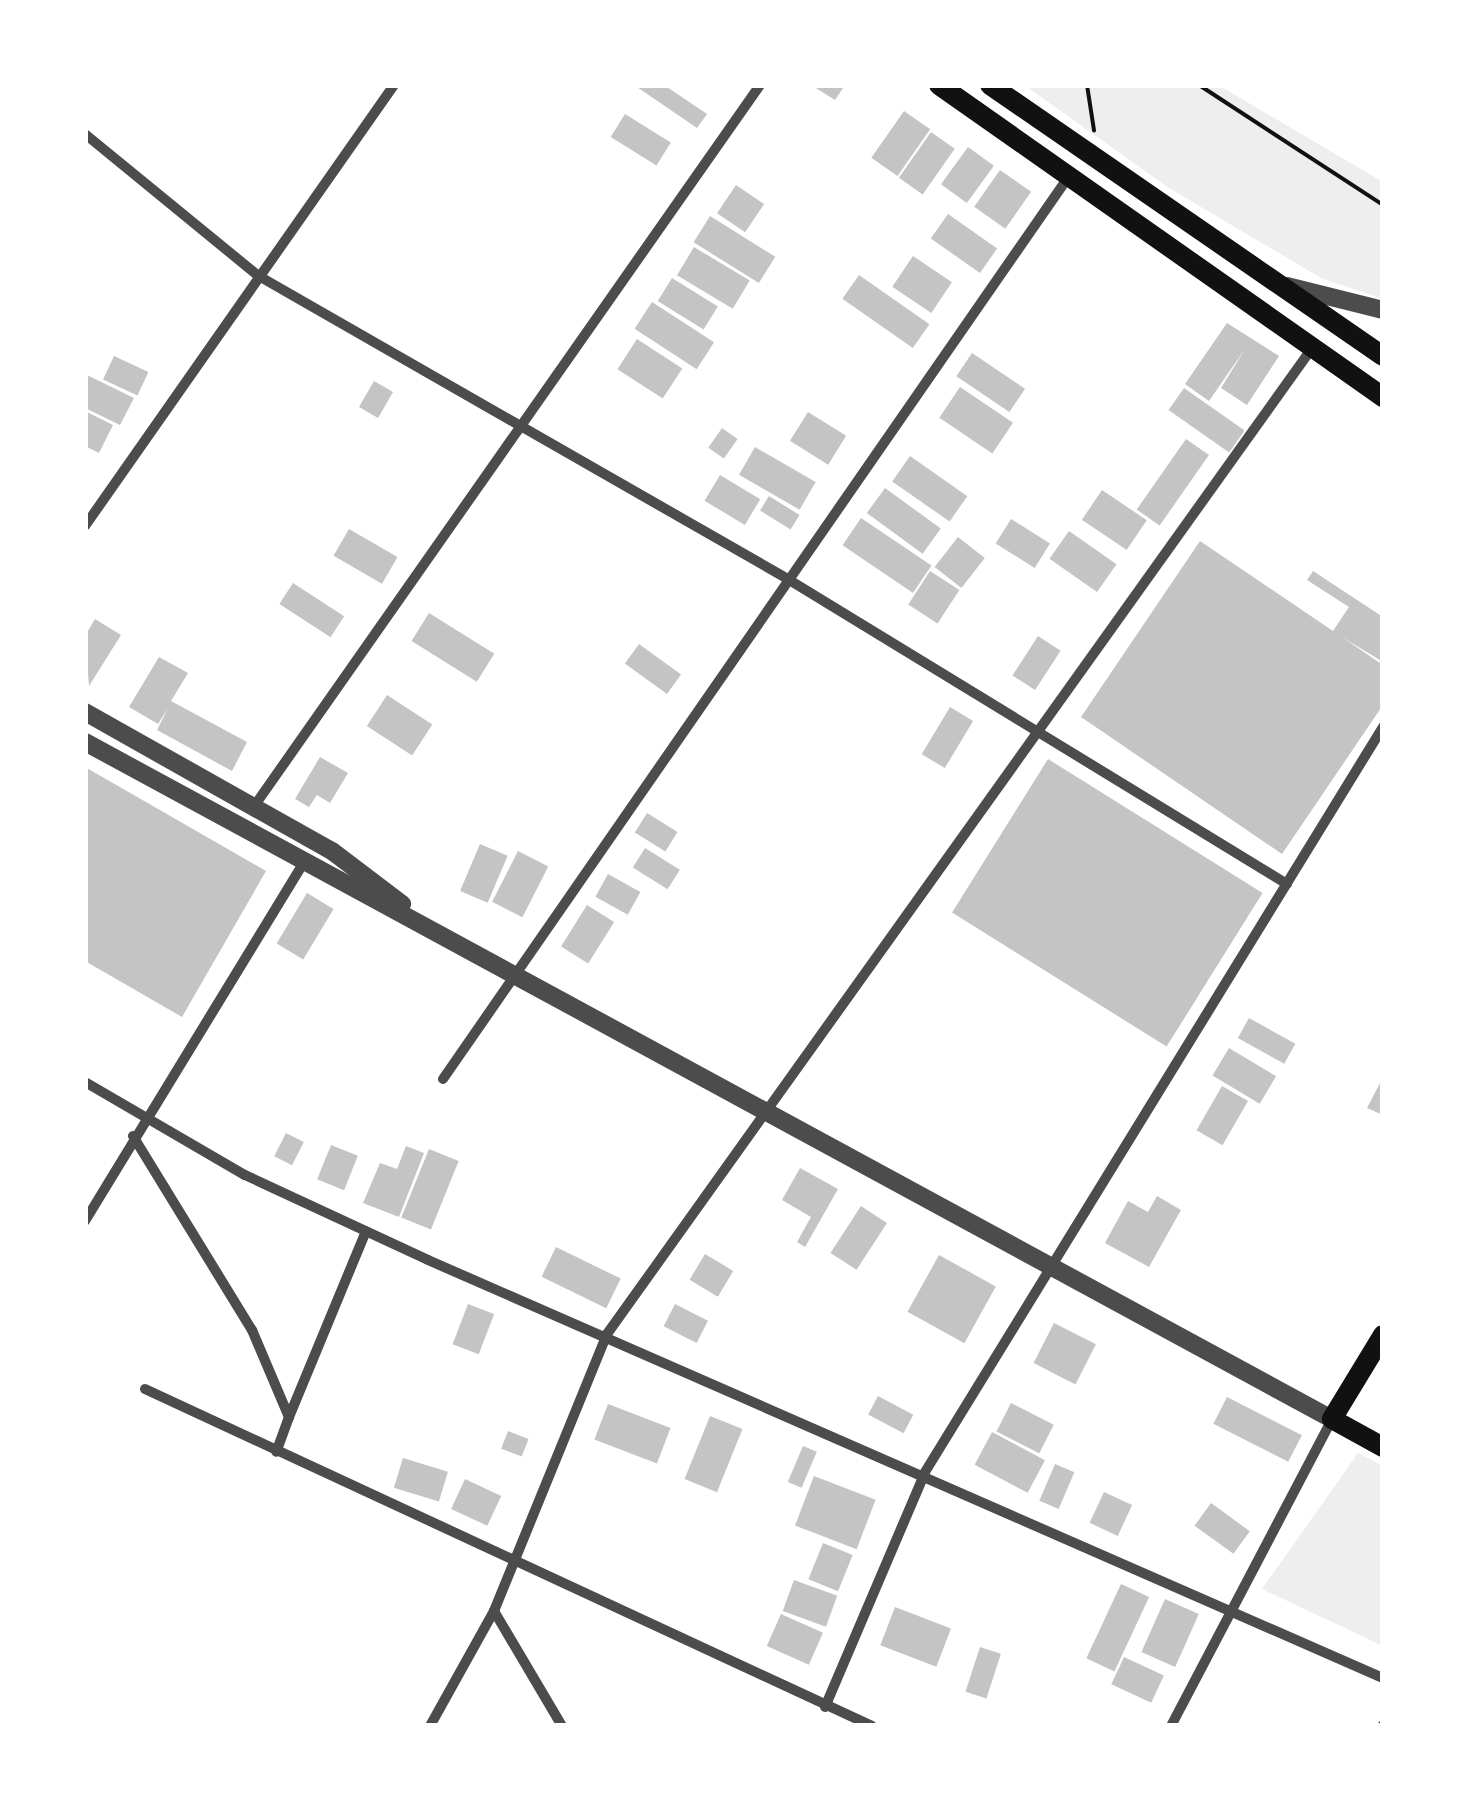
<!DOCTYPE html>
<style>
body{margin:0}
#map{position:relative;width:1468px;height:1811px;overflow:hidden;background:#fff;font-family:Quicksand,sans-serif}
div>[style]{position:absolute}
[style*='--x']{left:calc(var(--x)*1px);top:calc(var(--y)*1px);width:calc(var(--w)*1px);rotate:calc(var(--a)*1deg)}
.green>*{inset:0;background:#eee}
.building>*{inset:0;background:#c4c4c4;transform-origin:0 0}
.path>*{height:4px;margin:-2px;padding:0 2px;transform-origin:2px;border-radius:2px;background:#111}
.minor>*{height:10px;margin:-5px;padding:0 5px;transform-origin:5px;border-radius:5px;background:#4c4c4c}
.tertiary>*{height:18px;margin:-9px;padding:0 9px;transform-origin:9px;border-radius:9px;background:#4c4c4c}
.secondary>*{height:20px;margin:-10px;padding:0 10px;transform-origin:10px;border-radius:10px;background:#111}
span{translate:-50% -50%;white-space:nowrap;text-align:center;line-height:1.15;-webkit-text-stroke:10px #fff;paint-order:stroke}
.frame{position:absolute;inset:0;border:88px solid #fff;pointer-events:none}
</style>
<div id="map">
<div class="green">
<div style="clip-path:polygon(1024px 85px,1218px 85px,1383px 182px,1383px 299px,1321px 278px,1169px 188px)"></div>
<div style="clip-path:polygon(1358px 1453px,1383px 1466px,1383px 1646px,1262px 1589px)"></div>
</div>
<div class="building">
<div style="clip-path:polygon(634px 85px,664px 85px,707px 114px,697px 128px)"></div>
<div style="clip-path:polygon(811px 85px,845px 85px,835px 100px)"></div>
<div style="left:904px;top:111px;width:32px;height:57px;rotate:35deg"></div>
<div style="left:625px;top:114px;width:54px;height:27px;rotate:32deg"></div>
<div style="left:931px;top:132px;width:29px;height:56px;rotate:35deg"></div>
<div style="left:968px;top:147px;width:32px;height:46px;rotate:36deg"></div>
<div style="left:1000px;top:170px;width:38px;height:45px;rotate:35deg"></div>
<div style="left:736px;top:185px;width:34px;height:34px;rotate:34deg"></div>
<div style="left:948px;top:214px;width:60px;height:30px;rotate:35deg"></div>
<div style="left:710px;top:216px;width:77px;height:31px;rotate:32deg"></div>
<div style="left:694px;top:247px;width:65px;height:33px;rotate:31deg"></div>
<div style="left:913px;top:256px;width:47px;height:37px;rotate:34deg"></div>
<div style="left:859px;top:275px;width:86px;height:29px;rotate:35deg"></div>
<div style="left:672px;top:278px;width:54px;height:27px;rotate:32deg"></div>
<div style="left:652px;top:302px;width:74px;height:32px;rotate:33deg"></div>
<div style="clip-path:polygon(1227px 323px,1279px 356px,1247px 405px,1221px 388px,1245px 349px,1209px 401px,1185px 384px)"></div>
<div style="left:637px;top:339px;width:54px;height:36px;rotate:33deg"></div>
<div style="left:972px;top:353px;width:64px;height:28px;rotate:34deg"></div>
<div style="left:114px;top:356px;width:38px;height:26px;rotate:25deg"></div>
<div style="clip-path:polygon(85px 374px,134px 398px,120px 425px,85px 408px)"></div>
<div style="left:374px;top:381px;width:22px;height:30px;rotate:30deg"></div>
<div style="left:960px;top:387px;width:64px;height:37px;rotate:34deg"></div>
<div style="left:1184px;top:388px;width:74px;height:27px;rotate:35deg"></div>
<div style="clip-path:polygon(85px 411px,113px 425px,99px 453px,85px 446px)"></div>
<div style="left:808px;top:412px;width:45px;height:34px;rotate:32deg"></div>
<div style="left:722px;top:428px;width:19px;height:24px;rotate:35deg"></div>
<div style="left:1186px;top:439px;width:28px;height:86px;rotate:35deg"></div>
<div style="left:755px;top:447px;width:70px;height:32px;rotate:30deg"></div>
<div style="left:910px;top:456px;width:70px;height:31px;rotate:35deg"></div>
<div style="left:720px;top:475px;width:47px;height:30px;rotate:31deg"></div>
<div style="left:885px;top:488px;width:69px;height:31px;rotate:36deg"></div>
<div style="left:1102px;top:490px;width:54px;height:36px;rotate:34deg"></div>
<div style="left:769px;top:496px;width:36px;height:17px;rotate:32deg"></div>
<div style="left:861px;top:518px;width:85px;height:33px;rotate:34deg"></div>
<div style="left:1011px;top:519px;width:46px;height:29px;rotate:32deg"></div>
<div style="left:349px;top:529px;width:56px;height:31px;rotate:30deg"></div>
<div style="left:1069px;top:531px;width:58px;height:34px;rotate:35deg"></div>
<div style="left:958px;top:537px;width:34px;height:38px;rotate:38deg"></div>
<div style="clip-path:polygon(1200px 541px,1333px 631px,1349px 607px,1307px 580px,1313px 571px,1383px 617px,1383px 662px,1342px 637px,1383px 665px,1383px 705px,1282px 854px,1081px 717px)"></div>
<div style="left:930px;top:571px;width:35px;height:40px;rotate:33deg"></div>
<div style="left:293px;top:583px;width:61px;height:25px;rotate:33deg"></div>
<div style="left:429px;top:613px;width:77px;height:33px;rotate:32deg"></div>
<div style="clip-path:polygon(95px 619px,121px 635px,89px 686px,85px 636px)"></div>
<div style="left:1038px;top:636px;width:27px;height:47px;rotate:33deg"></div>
<div style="left:639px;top:644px;width:52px;height:24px;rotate:36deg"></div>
<div style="clip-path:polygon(159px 657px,188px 673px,171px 701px,247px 742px,232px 771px,157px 730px,168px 708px,158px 724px,129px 707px)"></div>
<div style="left:387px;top:695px;width:54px;height:37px;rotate:33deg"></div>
<div style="left:950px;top:707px;width:27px;height:55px;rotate:31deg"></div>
<div style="clip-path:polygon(320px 757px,348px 773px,330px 803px,317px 795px,309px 807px,295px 799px)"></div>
<div style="left:1048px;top:759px;width:253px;height:181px;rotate:32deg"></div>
<div style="clip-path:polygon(85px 767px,266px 871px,182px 1017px,85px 961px)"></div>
<div style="left:647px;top:813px;width:36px;height:23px;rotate:32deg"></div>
<div style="left:480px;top:844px;width:30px;height:51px;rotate:23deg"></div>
<div style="left:645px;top:848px;width:41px;height:23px;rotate:32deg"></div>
<div style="left:518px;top:851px;width:34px;height:57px;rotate:27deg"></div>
<div style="left:608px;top:874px;width:37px;height:26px;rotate:29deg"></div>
<div style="left:307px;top:893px;width:31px;height:59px;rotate:31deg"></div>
<div style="left:587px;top:905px;width:32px;height:49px;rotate:32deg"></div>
<div style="left:1249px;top:1018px;width:53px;height:23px;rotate:29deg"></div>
<div style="left:1229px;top:1048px;width:55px;height:32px;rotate:31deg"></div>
<div style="clip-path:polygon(1380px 1083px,1383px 1084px,1383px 1115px,1367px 1108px)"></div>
<div style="left:1222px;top:1086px;width:30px;height:51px;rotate:30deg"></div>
<div style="left:286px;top:1133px;width:20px;height:26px;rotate:27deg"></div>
<div style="left:331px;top:1145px;width:29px;height:37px;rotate:22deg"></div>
<div style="clip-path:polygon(406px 1146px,424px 1153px,399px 1217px,363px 1203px,380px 1163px,397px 1169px)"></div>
<div style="left:429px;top:1149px;width:32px;height:74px;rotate:22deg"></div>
<div style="clip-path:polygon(800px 1168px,838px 1189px,805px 1247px,797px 1242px,811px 1217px,782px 1200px)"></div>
<div style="clip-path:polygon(1157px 1196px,1181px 1210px,1149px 1267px,1105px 1243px,1128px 1201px,1148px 1212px)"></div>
<div style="left:861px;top:1206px;width:31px;height:56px;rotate:33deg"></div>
<div style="left:556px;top:1247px;width:72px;height:33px;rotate:26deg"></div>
<div style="left:705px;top:1254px;width:33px;height:30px;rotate:31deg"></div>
<div style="left:939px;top:1255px;width:65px;height:65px;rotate:29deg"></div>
<div style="left:468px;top:1304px;width:28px;height:43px;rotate:21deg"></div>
<div style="left:675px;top:1304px;width:37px;height:25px;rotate:27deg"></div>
<div style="left:1054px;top:1323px;width:47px;height:45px;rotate:27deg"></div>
<div style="left:878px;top:1396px;width:40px;height:21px;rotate:28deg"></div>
<div style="left:1227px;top:1397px;width:84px;height:30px;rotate:27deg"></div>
<div style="left:1011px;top:1403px;width:48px;height:32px;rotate:27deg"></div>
<div style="left:608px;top:1404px;width:67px;height:38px;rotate:21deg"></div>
<div style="left:710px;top:1416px;width:35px;height:68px;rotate:22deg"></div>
<div style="left:508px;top:1431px;width:22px;height:19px;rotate:21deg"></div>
<div style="left:992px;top:1432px;width:60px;height:37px;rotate:28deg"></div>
<div style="left:803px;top:1446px;width:15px;height:39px;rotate:23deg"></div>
<div style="left:403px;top:1458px;width:47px;height:31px;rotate:17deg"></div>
<div style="left:1055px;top:1464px;width:21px;height:40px;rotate:23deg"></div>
<div style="left:814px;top:1476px;width:66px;height:53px;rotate:21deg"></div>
<div style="left:465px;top:1479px;width:40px;height:33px;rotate:25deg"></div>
<div style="left:1104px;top:1492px;width:31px;height:34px;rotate:25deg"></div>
<div style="left:1211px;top:1503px;width:48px;height:28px;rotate:36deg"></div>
<div style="left:823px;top:1543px;width:32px;height:39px;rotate:22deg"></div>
<div style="left:794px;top:1580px;width:46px;height:33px;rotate:20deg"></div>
<div style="left:1121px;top:1584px;width:31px;height:82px;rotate:25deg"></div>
<div style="left:1165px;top:1599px;width:37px;height:58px;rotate:24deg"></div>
<div style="left:895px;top:1607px;width:60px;height:41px;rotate:21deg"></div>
<div style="left:781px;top:1614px;width:46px;height:35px;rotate:24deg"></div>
<div style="left:980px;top:1647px;width:22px;height:47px;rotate:18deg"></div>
<div style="left:1124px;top:1657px;width:44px;height:30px;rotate:25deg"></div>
</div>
<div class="path">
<div style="--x:1087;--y:85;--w:46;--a:81.2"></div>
<div style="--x:1199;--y:85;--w:220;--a:33.1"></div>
</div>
<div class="minor">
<div style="--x:85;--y:134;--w:222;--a:39.3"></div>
<div style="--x:257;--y:275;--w:610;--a:29.8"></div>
<div style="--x:786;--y:578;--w:587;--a:31.42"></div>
<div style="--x:85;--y:526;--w:538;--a:-54.98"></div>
<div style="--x:255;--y:805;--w:879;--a:-54.95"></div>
<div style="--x:443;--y:1079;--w:1099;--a:-55.27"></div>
<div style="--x:85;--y:1082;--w:185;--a:30.2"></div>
<div style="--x:245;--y:1175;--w:202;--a:24.9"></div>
<div style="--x:428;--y:1260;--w:1042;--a:23.64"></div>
<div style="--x:133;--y:1136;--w:228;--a:58.5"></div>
<div style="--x:252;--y:1330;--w:95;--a:67"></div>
<div style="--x:289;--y:1417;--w:37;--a:110"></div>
<div style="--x:85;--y:1221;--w:418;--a:-58.6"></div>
<div style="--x:145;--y:1389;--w:801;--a:24.87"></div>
<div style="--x:289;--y:1417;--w:201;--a:-67.5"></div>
<div style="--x:494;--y:1611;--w:134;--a:59.4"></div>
<div style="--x:825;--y:1707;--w:255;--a:-66.9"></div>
<div style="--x:925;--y:1472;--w:875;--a:-58.42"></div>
<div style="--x:430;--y:1726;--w:132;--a:-60.9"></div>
<div style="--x:494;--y:1611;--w:299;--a:-67.8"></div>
<div style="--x:607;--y:1334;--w:1212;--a:-54.43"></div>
<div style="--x:1171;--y:1726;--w:347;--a:-62.3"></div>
<div style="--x:1382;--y:1726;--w:1;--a:-45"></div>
</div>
<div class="tertiary">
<div style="--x:1287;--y:286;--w:99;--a:14"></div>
<div style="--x:85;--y:712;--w:283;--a:29.4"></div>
<div style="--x:332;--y:851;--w:88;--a:37.1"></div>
<div style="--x:85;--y:742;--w:1419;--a:28.5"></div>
</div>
<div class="secondary">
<div style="--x:939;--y:85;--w:543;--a:35.1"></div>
<div style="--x:990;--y:85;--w:477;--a:34.6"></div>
<div style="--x:1383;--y:1335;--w:98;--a:121.3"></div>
<div style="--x:1332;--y:1419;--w:58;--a:28.8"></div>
</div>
<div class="frame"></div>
</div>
